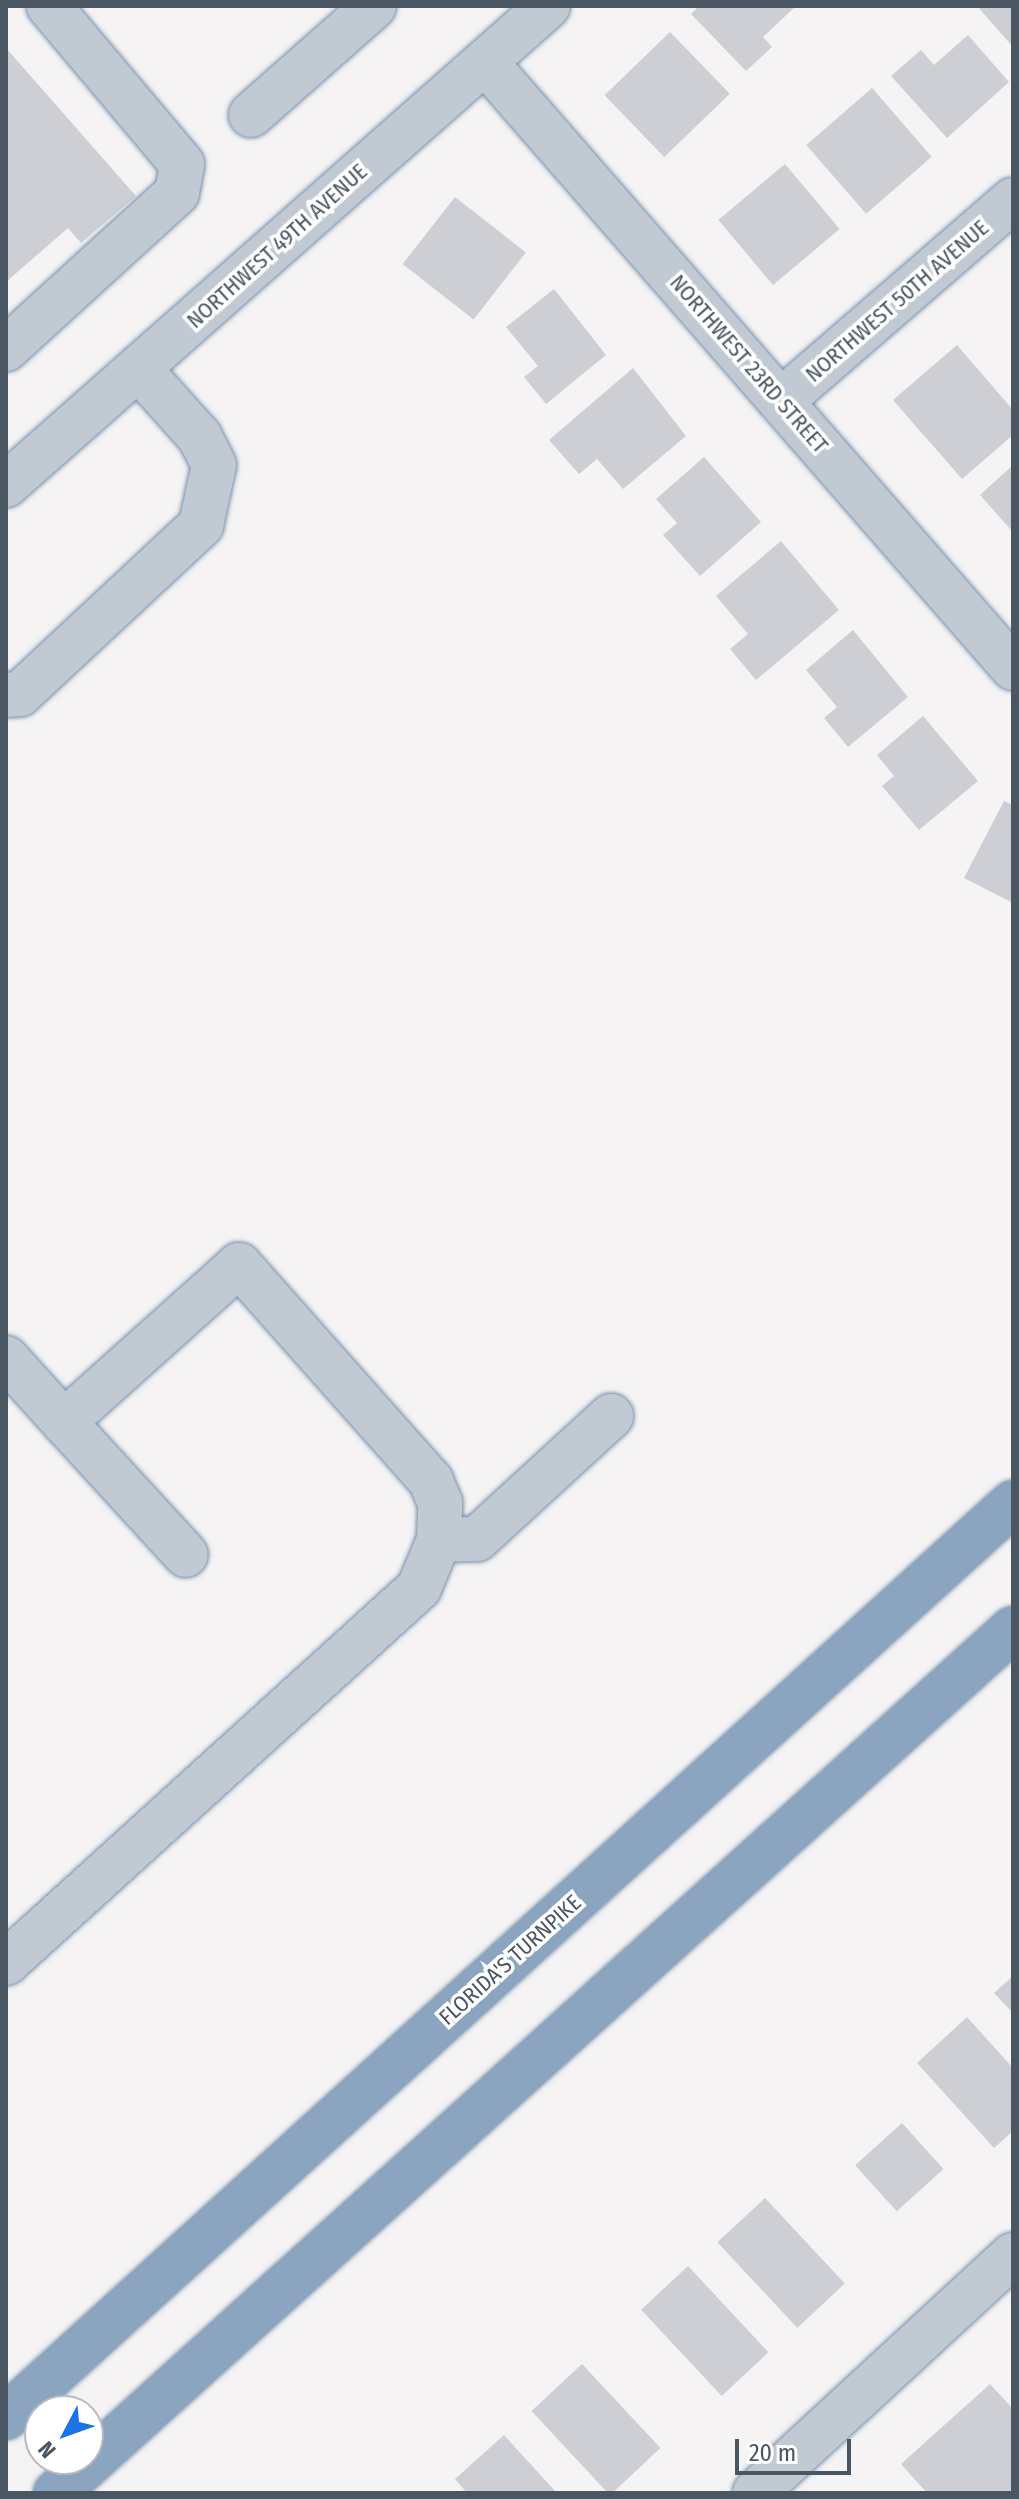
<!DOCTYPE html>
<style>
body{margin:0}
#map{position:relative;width:1019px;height:2499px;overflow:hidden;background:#f5f3f3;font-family:"Fira Sans Condensed",sans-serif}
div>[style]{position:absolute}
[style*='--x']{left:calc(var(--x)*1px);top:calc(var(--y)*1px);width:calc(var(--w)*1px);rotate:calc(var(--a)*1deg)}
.building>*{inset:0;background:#cdcfd5;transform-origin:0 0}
.roads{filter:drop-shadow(0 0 2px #7690ad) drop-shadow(0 0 2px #7690ad)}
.minor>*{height:44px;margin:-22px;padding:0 22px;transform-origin:22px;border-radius:22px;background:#c1cad2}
.highway>*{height:44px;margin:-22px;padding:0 22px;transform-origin:22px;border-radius:22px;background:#8ba5c1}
span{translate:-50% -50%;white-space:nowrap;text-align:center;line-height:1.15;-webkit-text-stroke:7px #fff;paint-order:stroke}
.street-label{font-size:22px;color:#4a5661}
.frame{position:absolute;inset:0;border:8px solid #4a5661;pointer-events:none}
.north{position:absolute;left:24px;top:2395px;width:80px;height:80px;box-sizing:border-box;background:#fff;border:2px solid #b7bbc0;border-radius:50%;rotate:229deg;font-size:22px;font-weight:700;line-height:32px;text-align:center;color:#4a5661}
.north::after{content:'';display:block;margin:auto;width:28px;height:36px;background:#1a73e8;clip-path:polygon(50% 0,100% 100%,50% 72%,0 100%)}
.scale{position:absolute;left:735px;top:2439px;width:116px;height:36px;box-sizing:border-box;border:4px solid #4a5661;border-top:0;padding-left:10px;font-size:24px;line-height:28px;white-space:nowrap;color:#4a5661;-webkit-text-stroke:6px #fff;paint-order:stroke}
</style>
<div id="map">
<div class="building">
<div style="clip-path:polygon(699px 6px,796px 6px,763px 37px,772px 47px,746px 71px,691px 14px)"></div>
<div style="clip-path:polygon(977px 6px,1013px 6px,1013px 47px)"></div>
<div style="left:670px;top:32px;width:86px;height:91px;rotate:46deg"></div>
<div style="clip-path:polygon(968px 35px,1009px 82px,947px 138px,891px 76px,921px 50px,934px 65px)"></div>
<div style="clip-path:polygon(6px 48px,136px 196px,81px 243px,68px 228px,6px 282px)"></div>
<div style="left:872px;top:88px;width:91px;height:87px;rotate:49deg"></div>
<div style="left:785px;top:164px;width:85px;height:87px;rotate:50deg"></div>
<div style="left:455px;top:197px;width:90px;height:85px;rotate:38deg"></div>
<div style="clip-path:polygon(554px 289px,606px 355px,546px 404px,524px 377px,538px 366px,506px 327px)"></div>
<div style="clip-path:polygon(957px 345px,1013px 410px,1013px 435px,962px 479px,893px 400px)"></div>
<div style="clip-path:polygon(633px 368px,686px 436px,623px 489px,597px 459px,579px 474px,549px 440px)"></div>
<div style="clip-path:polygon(704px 457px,761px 522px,700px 576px,663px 535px,677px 523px,656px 499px)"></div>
<div style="clip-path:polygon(1013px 465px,1013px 532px,980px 495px)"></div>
<div style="clip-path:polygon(781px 541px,839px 610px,756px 680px,730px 649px,748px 634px,716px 596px)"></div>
<div style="clip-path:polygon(853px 630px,908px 697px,848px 747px,824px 718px,837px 707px,806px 670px)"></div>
<div style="clip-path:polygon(923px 716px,978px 781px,919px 830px,882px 786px,894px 776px,877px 755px)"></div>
<div style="clip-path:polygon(1004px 801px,1013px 805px,1013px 903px,964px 878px)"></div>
<div style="clip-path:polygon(1013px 1976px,1013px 2013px,994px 1993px)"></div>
<div style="clip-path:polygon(967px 2017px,1013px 2068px,1013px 2131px,994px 2148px,917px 2063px)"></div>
<div style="left:902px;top:2123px;width:62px;height:63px;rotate:48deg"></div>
<div style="left:765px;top:2198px;width:117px;height:65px;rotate:47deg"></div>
<div style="left:688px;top:2266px;width:118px;height:64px;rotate:47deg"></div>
<div style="left:582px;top:2364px;width:115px;height:69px;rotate:47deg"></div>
<div style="clip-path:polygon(990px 2384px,1013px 2409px,1013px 2493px,927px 2493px,901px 2464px)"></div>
<div style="clip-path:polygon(504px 2435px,557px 2493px,467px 2493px,455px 2479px)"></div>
</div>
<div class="roads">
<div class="minor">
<div style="--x:485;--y:62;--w:804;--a:48.93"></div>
<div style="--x:251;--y:115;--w:164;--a:-41.5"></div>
<div style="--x:6;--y:349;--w:231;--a:-42.4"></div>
<div style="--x:177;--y:193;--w:29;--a:-80"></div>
<div style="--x:182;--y:164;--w:207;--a:-130.1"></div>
<div style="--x:781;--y:401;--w:307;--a:-40.9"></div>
<div style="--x:6;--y:485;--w:723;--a:-41.47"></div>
<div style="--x:6;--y:695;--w:14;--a:-4"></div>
<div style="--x:20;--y:694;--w:248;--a:-43"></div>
<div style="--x:201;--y:525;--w:61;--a:-77.8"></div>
<div style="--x:214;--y:465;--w:33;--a:-117"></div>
<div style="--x:199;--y:436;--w:91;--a:-131.9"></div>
<div style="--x:6;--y:1358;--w:86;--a:47.8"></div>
<div style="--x:439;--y:1540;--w:38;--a:-2"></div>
<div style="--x:477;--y:1539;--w:182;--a:-42.5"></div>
<div style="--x:6;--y:1963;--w:558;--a:-42.24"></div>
<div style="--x:419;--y:1588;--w:52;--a:-67.4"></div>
<div style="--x:439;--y:1540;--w:37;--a:-88"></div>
<div style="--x:440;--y:1503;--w:24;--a:-112"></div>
<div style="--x:431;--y:1481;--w:289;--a:-131.6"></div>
<div style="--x:239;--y:1265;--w:235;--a:138.1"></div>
<div style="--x:64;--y:1422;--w:180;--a:47.5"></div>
<div style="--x:755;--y:2493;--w:351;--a:-42.7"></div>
</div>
<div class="highway">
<div style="--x:6;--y:2417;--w:1360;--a:-42.23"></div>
<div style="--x:56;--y:2493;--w:1289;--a:-42.08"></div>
</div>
</div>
<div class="street-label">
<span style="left:277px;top:246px;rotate:-42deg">NORTHWEST 49TH AVENUE</span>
<span style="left:897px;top:301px;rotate:-41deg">NORTHWEST 50TH AVENUE</span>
<span style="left:749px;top:364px;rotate:49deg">NORTHWEST 23RD STREET</span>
<span style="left:510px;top:1960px;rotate:-42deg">FLORIDA'S TURNPIKE</span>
</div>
<div class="frame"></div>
<div class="north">N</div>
<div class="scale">20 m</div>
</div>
